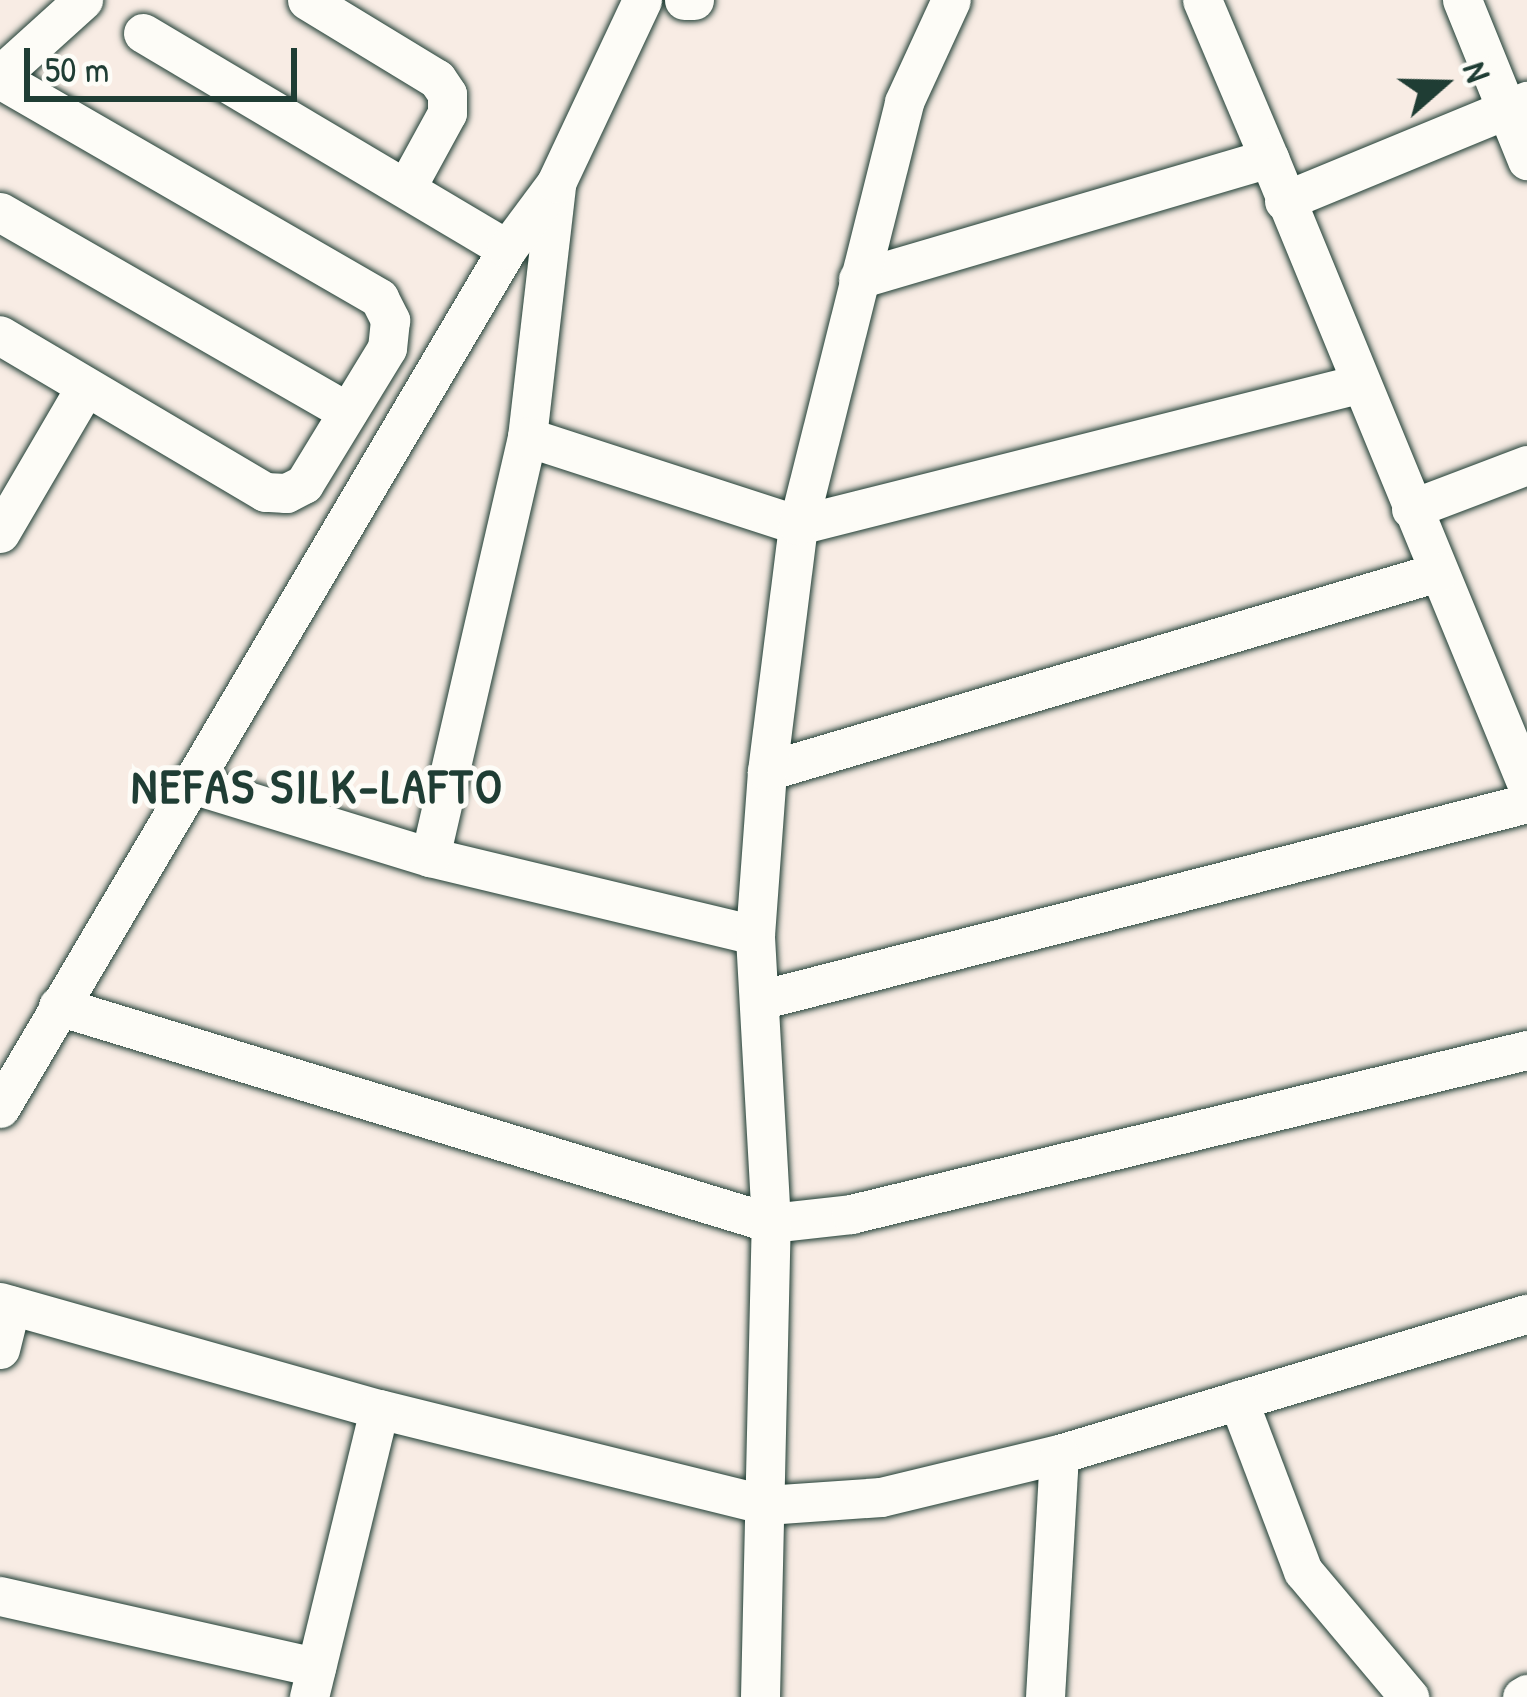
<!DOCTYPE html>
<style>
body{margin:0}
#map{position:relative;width:1527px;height:1697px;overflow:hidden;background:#f8ece4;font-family:"Patrick Hand",sans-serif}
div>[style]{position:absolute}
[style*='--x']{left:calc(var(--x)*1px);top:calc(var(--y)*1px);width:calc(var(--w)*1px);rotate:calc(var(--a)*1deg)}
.roads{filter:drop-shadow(0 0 3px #1f3d34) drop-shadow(0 0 3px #1f3d34)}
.minor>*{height:39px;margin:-19.5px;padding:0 19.5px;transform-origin:19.5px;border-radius:19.5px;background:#fdfcf7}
span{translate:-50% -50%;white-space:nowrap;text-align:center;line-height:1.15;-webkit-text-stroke:10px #fdfcf7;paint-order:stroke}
.district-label{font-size:48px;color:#1f3d34;font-weight:700;letter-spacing:3px}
.north{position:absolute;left:1383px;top:24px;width:120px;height:120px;-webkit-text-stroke:9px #fdfcf7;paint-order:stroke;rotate:70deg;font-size:33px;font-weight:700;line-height:48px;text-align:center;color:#1f3d34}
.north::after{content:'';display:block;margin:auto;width:42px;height:54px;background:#1f3d34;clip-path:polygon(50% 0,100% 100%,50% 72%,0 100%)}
.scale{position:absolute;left:24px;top:48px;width:273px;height:54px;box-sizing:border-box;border:6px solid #1f3d34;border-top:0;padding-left:15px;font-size:36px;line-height:42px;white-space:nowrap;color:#1f3d34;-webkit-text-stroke:9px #fdfcf7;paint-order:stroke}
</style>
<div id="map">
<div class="roads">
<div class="minor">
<div style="--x:307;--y:0;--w:152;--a:31.3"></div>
<div style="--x:437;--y:79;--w:18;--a:56"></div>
<div style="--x:447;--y:94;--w:19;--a:90"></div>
<div style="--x:447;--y:113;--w:83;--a:118.7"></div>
<div style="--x:684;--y:0;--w:10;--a:0"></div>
<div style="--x:1202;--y:0;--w:172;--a:67"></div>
<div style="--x:1462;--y:0;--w:173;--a:67.9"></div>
<div style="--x:143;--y:33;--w:423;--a:30.7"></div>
<div style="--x:0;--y:75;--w:112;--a:-42.1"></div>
<div style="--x:0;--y:79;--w:438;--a:30"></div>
<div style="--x:379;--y:298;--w:25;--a:63"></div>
<div style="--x:390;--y:320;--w:28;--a:96"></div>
<div style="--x:387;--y:348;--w:159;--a:121.4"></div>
<div style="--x:304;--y:484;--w:20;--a:153"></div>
<div style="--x:286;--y:493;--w:21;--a:-177"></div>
<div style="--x:265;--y:492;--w:308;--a:-149.4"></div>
<div style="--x:1284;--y:201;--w:263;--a:-22.4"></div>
<div style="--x:0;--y:212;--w:401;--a:29.9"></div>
<div style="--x:858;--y:279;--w:428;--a:-16.4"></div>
<div style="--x:1269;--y:158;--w:678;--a:67.63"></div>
<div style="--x:527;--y:437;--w:253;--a:-83.4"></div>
<div style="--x:1411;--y:509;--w:124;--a:-20.8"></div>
<div style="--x:0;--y:533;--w:167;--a:-59.7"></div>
<div style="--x:767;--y:771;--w:700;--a:-16.52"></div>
<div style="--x:189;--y:783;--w:252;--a:17.1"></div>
<div style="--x:430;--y:857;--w:334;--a:13.5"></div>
<div style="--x:430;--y:857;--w:431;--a:-77"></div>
<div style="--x:527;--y:437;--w:285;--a:18"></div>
<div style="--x:798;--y:525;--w:577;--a:-14.13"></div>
<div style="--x:760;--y:1000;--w:792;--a:-14.4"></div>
<div style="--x:58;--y:1006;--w:745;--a:16.93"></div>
<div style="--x:771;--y:1223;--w:81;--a:-6.4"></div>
<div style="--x:851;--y:1214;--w:696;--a:-13.64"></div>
<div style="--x:0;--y:1108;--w:997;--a:-59.45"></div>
<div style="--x:507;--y:249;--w:82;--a:-53.4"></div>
<div style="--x:556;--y:183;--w:202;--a:-64.8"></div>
<div style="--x:0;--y:1302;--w:394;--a:15.8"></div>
<div style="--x:379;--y:1409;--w:399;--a:13.9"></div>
<div style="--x:766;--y:1505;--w:115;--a:-4"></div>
<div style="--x:881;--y:1497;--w:183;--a:-13.6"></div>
<div style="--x:1059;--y:1454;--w:488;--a:-16.7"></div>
<div style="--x:0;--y:1349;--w:45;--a:-76"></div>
<div style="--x:1238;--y:1400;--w:183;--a:69.2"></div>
<div style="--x:1303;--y:1571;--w:165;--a:49.9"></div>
<div style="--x:0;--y:1596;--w:324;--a:12.7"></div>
<div style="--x:309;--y:1697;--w:296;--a:-76.3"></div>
<div style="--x:760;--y:1697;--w:474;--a:-88.7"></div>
<div style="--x:771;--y:1223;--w:288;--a:-93.2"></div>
<div style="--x:755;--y:935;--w:164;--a:-85.8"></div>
<div style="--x:767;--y:771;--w:248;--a:-82.8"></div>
<div style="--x:798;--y:525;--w:436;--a:-75.9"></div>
<div style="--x:904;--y:102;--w:112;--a:-65.3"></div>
<div style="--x:1045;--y:1697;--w:243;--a:-86.7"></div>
<div style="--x:1522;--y:1697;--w:6;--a:-31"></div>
</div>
</div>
<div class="district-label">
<span style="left:318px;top:786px">NEFAS SILK-LAFTO</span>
</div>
<div class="north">N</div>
<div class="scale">50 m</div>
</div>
